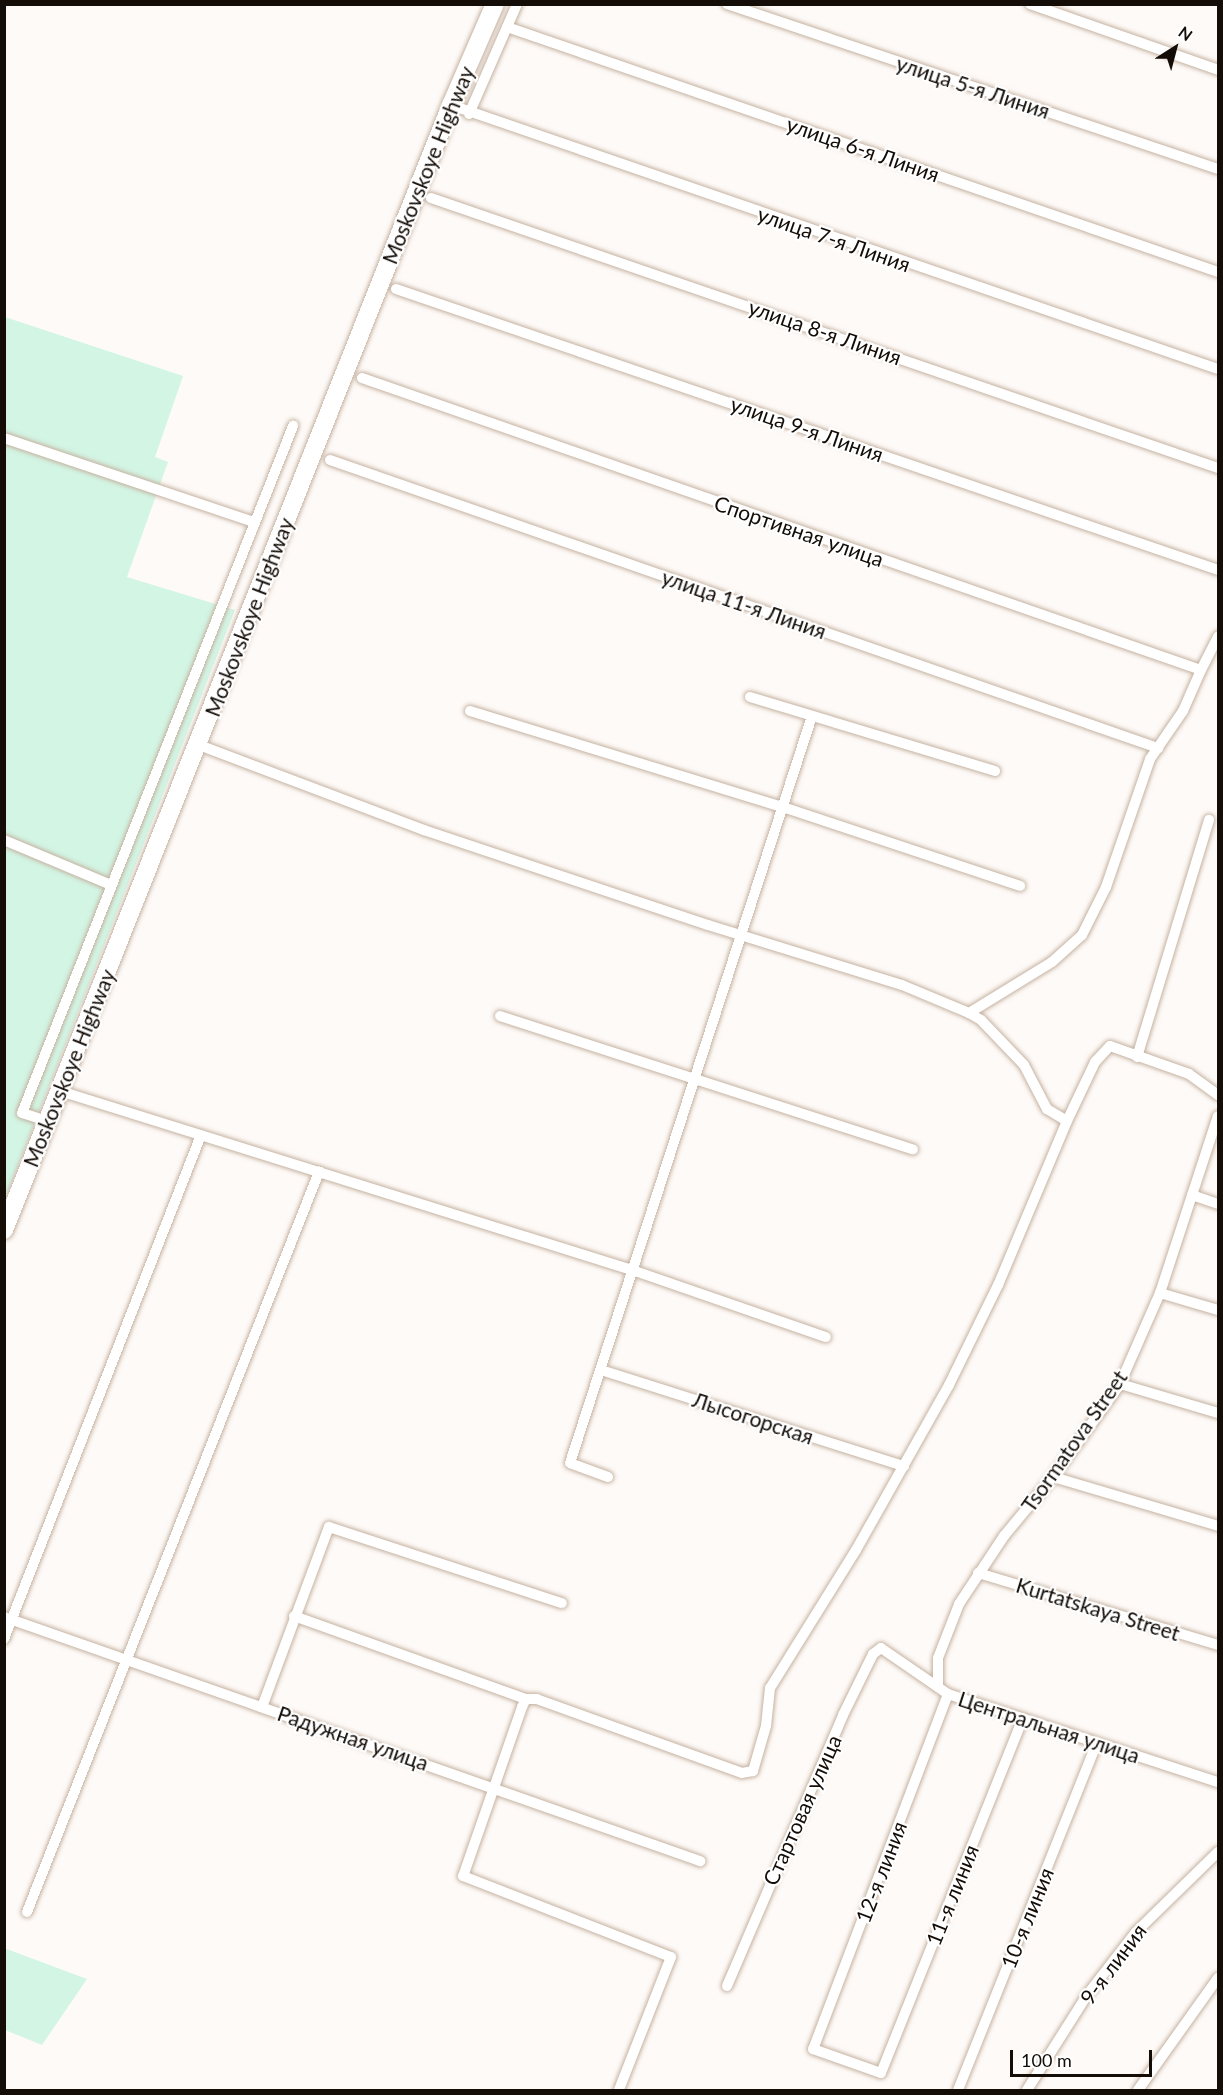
<!DOCTYPE html>
<meta charset="utf-8">
<style>
body{margin:0}
#map{position:relative;width:1223px;height:2095px;overflow:hidden;background:#fefaf7;font-family:Lato,sans-serif}
div>[style]{position:absolute}
[style*='--x']{left:calc(var(--x)*1px);top:calc(var(--y)*1px);width:calc(var(--w)*1px);rotate:calc(var(--a)*1deg)}
.green>*{inset:0;background:#d3f5e4}
.roads{filter:drop-shadow(0 0 2px #c5b2a1) drop-shadow(0 0 2px #c5b2a1)}
.minor>*{height:10px;margin:-5px;padding:0 5px;transform-origin:5px;border-radius:5px;background:#fff}
.trunk>*{height:18px;margin:-9px;padding:0 9px;transform-origin:9px;border-radius:9px;background:#fff}
span{translate:-50% -50%;white-space:nowrap;text-align:center;line-height:1.15;-webkit-text-stroke:4.5px #fff;paint-order:stroke}
.street-label{font-size:21px;color:#130c07}
.frame{position:absolute;inset:0;border:6px solid #130c07;pointer-events:none}
.north{position:absolute;left:1145px;top:18px;width:60px;height:60px;-webkit-text-stroke:4px #fff;paint-order:stroke;rotate:36deg;font-size:16px;font-weight:700;line-height:24px;text-align:center;color:#130c07}
.north::after{content:'';display:block;margin:auto;width:21px;height:27px;background:#130c07;clip-path:polygon(50% 0,100% 100%,50% 72%,0 100%)}
.scale{position:absolute;left:1010px;top:2050px;width:142px;height:27px;box-sizing:border-box;border:3px solid #130c07;border-top:0;padding-left:8px;font-size:18px;line-height:21px;white-space:nowrap;color:#130c07;-webkit-text-stroke:4px #fff;paint-order:stroke}
</style>
<div id="map">
<div class="green">
<div style="clip-path:polygon(5px 317px,183px 376px,155px 457px,168px 462px,127px 577px,235px 610px,5px 1199px)"></div>
<div style="clip-path:polygon(4px 1948px,87px 1979px,42px 2045px,5px 2030px)"></div>
</div>
<div class="roads">
<div class="minor">
<div style="--x:727;--y:4;--w:518;--a:18.57"></div>
<div style="--x:1030;--y:4;--w:199;--a:19.3"></div>
<div style="--x:507;--y:27;--w:752;--a:19.01"></div>
<div style="--x:451;--y:105;--w:811;--a:18.99"></div>
<div style="--x:469;--y:114;--w:120;--a:-66.4"></div>
<div style="--x:431;--y:198;--w:832;--a:18.94"></div>
<div style="--x:396;--y:289;--w:869;--a:18.87"></div>
<div style="--x:362;--y:378;--w:888;--a:19.19"></div>
<div style="--x:1201;--y:670;--w:38;--a:-63"></div>
<div style="--x:4;--y:438;--w:264;--a:18.6"></div>
<div style="--x:330;--y:460;--w:877;--a:19.18"></div>
<div style="--x:750;--y:697;--w:256;--a:16.8"></div>
<div style="--x:470;--y:711;--w:327;--a:17.1"></div>
<div style="--x:783;--y:807;--w:250;--a:18.4"></div>
<div style="--x:199;--y:745;--w:241;--a:20.7"></div>
<div style="--x:424;--y:830;--w:299;--a:18.5"></div>
<div style="--x:708;--y:925;--w:203;--a:17.2"></div>
<div style="--x:902;--y:985;--w:73;--a:22.7"></div>
<div style="--x:969;--y:1013;--w:14;--a:30"></div>
<div style="--x:981;--y:1020;--w:62;--a:46.3"></div>
<div style="--x:1024;--y:1065;--w:50;--a:62.4"></div>
<div style="--x:1047;--y:1109;--w:23;--a:31"></div>
<div style="--x:1067;--y:1121;--w:178;--a:112.8"></div>
<div style="--x:998;--y:1285;--w:111;--a:116.1"></div>
<div style="--x:949;--y:1385;--w:189;--a:119.4"></div>
<div style="--x:856;--y:1550;--w:163;--a:121.9"></div>
<div style="--x:770;--y:1688;--w:38;--a:96"></div>
<div style="--x:766;--y:1726;--w:47;--a:106.1"></div>
<div style="--x:753;--y:1771;--w:11;--a:170"></div>
<div style="--x:742;--y:1773;--w:218;--a:-160.2"></div>
<div style="--x:537;--y:1699;--w:11;--a:180"></div>
<div style="--x:526;--y:1699;--w:9;--a:117"></div>
<div style="--x:522;--y:1707;--w:179;--a:109.2"></div>
<div style="--x:463;--y:1876;--w:223;--a:21.3"></div>
<div style="--x:671;--y:1957;--w:143;--a:111.4"></div>
<div style="--x:4;--y:840;--w:116;--a:22.8"></div>
<div style="--x:969;--y:1013;--w:97;--a:-31.6"></div>
<div style="--x:1052;--y:962;--w:40;--a:-42"></div>
<div style="--x:1082;--y:935;--w:54;--a:-63.4"></div>
<div style="--x:1106;--y:887;--w:135;--a:-71"></div>
<div style="--x:1150;--y:759;--w:58;--a:-55.5"></div>
<div style="--x:1183;--y:711;--w:45;--a:-66.3"></div>
<div style="--x:500;--y:1016;--w:434;--a:17.9"></div>
<div style="--x:1137;--y:1057;--w:248;--a:-73.1"></div>
<div style="--x:60;--y:1091;--w:603;--a:17.38"></div>
<div style="--x:635;--y:1271;--w:202;--a:19.1"></div>
<div style="--x:47;--y:1121;--w:26;--a:-162"></div>
<div style="--x:22;--y:1113;--w:739;--a:-68.47"></div>
<div style="--x:1067;--y:1121;--w:65;--a:-64.6"></div>
<div style="--x:1095;--y:1062;--w:22;--a:-47"></div>
<div style="--x:1110;--y:1046;--w:84;--a:19.5"></div>
<div style="--x:1189;--y:1074;--w:36;--a:36"></div>
<div style="--x:1192;--y:1195;--w:28;--a:19"></div>
<div style="--x:1160;--y:1293;--w:60;--a:16.3"></div>
<div style="--x:601;--y:1370;--w:318;--a:17.6"></div>
<div style="--x:1120;--y:1384;--w:102;--a:16.5"></div>
<div style="--x:608;--y:1477;--w:40;--a:-159.8"></div>
<div style="--x:570;--y:1463;--w:785;--a:-72.05"></div>
<div style="--x:1053;--y:1477;--w:172;--a:16.5"></div>
<div style="--x:978;--y:1573;--w:251;--a:16.7"></div>
<div style="--x:294;--y:1616;--w:246;--a:19.7"></div>
<div style="--x:4;--y:1617;--w:738;--a:19.32"></div>
<div style="--x:4;--y:1639;--w:541;--a:-68.65"></div>
<div style="--x:938;--y:1687;--w:29;--a:-90"></div>
<div style="--x:938;--y:1658;--w:58;--a:-68.7"></div>
<div style="--x:959;--y:1604;--w:82;--a:-56.5"></div>
<div style="--x:1004;--y:1536;--w:77;--a:-50.3"></div>
<div style="--x:1053;--y:1477;--w:115;--a:-54.2"></div>
<div style="--x:1120;--y:1384;--w:99;--a:-66.3"></div>
<div style="--x:1160;--y:1293;--w:186;--a:-71.9"></div>
<div style="--x:948;--y:1694;--w:380;--a:110.8"></div>
<div style="--x:813;--y:2049;--w:72;--a:19.4"></div>
<div style="--x:881;--y:2073;--w:382;--a:-68.2"></div>
<div style="--x:262;--y:1707;--w:192;--a:-69.6"></div>
<div style="--x:329;--y:1527;--w:245;--a:18.1"></div>
<div style="--x:27;--y:1912;--w:796;--a:-68.47"></div>
<div style="--x:727;--y:1986;--w:295;--a:-66.8"></div>
<div style="--x:843;--y:1715;--w:68;--a:-63.8"></div>
<div style="--x:873;--y:1654;--w:10;--a:-37"></div>
<div style="--x:881;--y:1648;--w:81;--a:34.5"></div>
<div style="--x:948;--y:1694;--w:284;--a:18.1"></div>
<div style="--x:958;--y:2090;--w:372;--a:-68.2"></div>
<div style="--x:1027;--y:2090;--w:112;--a:-57.7"></div>
<div style="--x:1087;--y:1995;--w:80;--a:-52.1"></div>
<div style="--x:1136;--y:1932;--w:115;--a:-44.3"></div>
<div style="--x:1138;--y:2090;--w:138;--a:-54.5"></div>
</div>
<div class="trunk">
<div style="--x:4;--y:1230;--w:1211;--a:-68.33"></div>
<div style="--x:451;--y:105;--w:110;--a:-66.5"></div>
</div>
</div>
<div class="street-label">
<span style="left:973px;top:87px;rotate:18deg">улица 5-я Линия</span>
<span style="left:863px;top:149px;rotate:19deg">улица 6-я Линия</span>
<span style="left:428px;top:165px;rotate:-68deg">Moskovskoye Highway</span>
<span style="left:834px;top:239px;rotate:19deg">улица 7-я Линия</span>
<span style="left:825px;top:332px;rotate:19deg">улица 8-я Линия</span>
<span style="left:807px;top:429px;rotate:19deg">улица 9-я Линия</span>
<span style="left:799px;top:531px;rotate:19deg">Спортивная улица</span>
<span style="left:744px;top:604px;rotate:19deg">улица 11-я Линия</span>
<span style="left:249px;top:617px;rotate:-69deg">Moskovskoye Highway</span>
<span style="left:69px;top:1068px;rotate:-68deg">Moskovskoye Highway</span>
<span style="left:753px;top:1418px;rotate:18deg">Лысогорская</span>
<span style="left:1074px;top:1441px;rotate:-55deg">Tsormatova Street</span>
<span style="left:1098px;top:1609px;rotate:17deg">Kurtatskaya Street</span>
<span style="left:1049px;top:1727px;rotate:18deg">Центральная улица</span>
<span style="left:353px;top:1738px;rotate:19deg">Радужная улица</span>
<span style="left:802px;top:1810px;rotate:-66deg">Стартовая улица</span>
<span style="left:881px;top:1872px;rotate:-69deg">12-я линия</span>
<span style="left:952px;top:1895px;rotate:-68deg">11-я линия</span>
<span style="left:1027px;top:1918px;rotate:-68deg">10-я линия</span>
<span style="left:1113px;top:1964px;rotate:-53deg">9-я линия</span>
</div>
<div class="frame"></div>
<div class="north">N</div>
<div class="scale">100 m</div>
</div>
